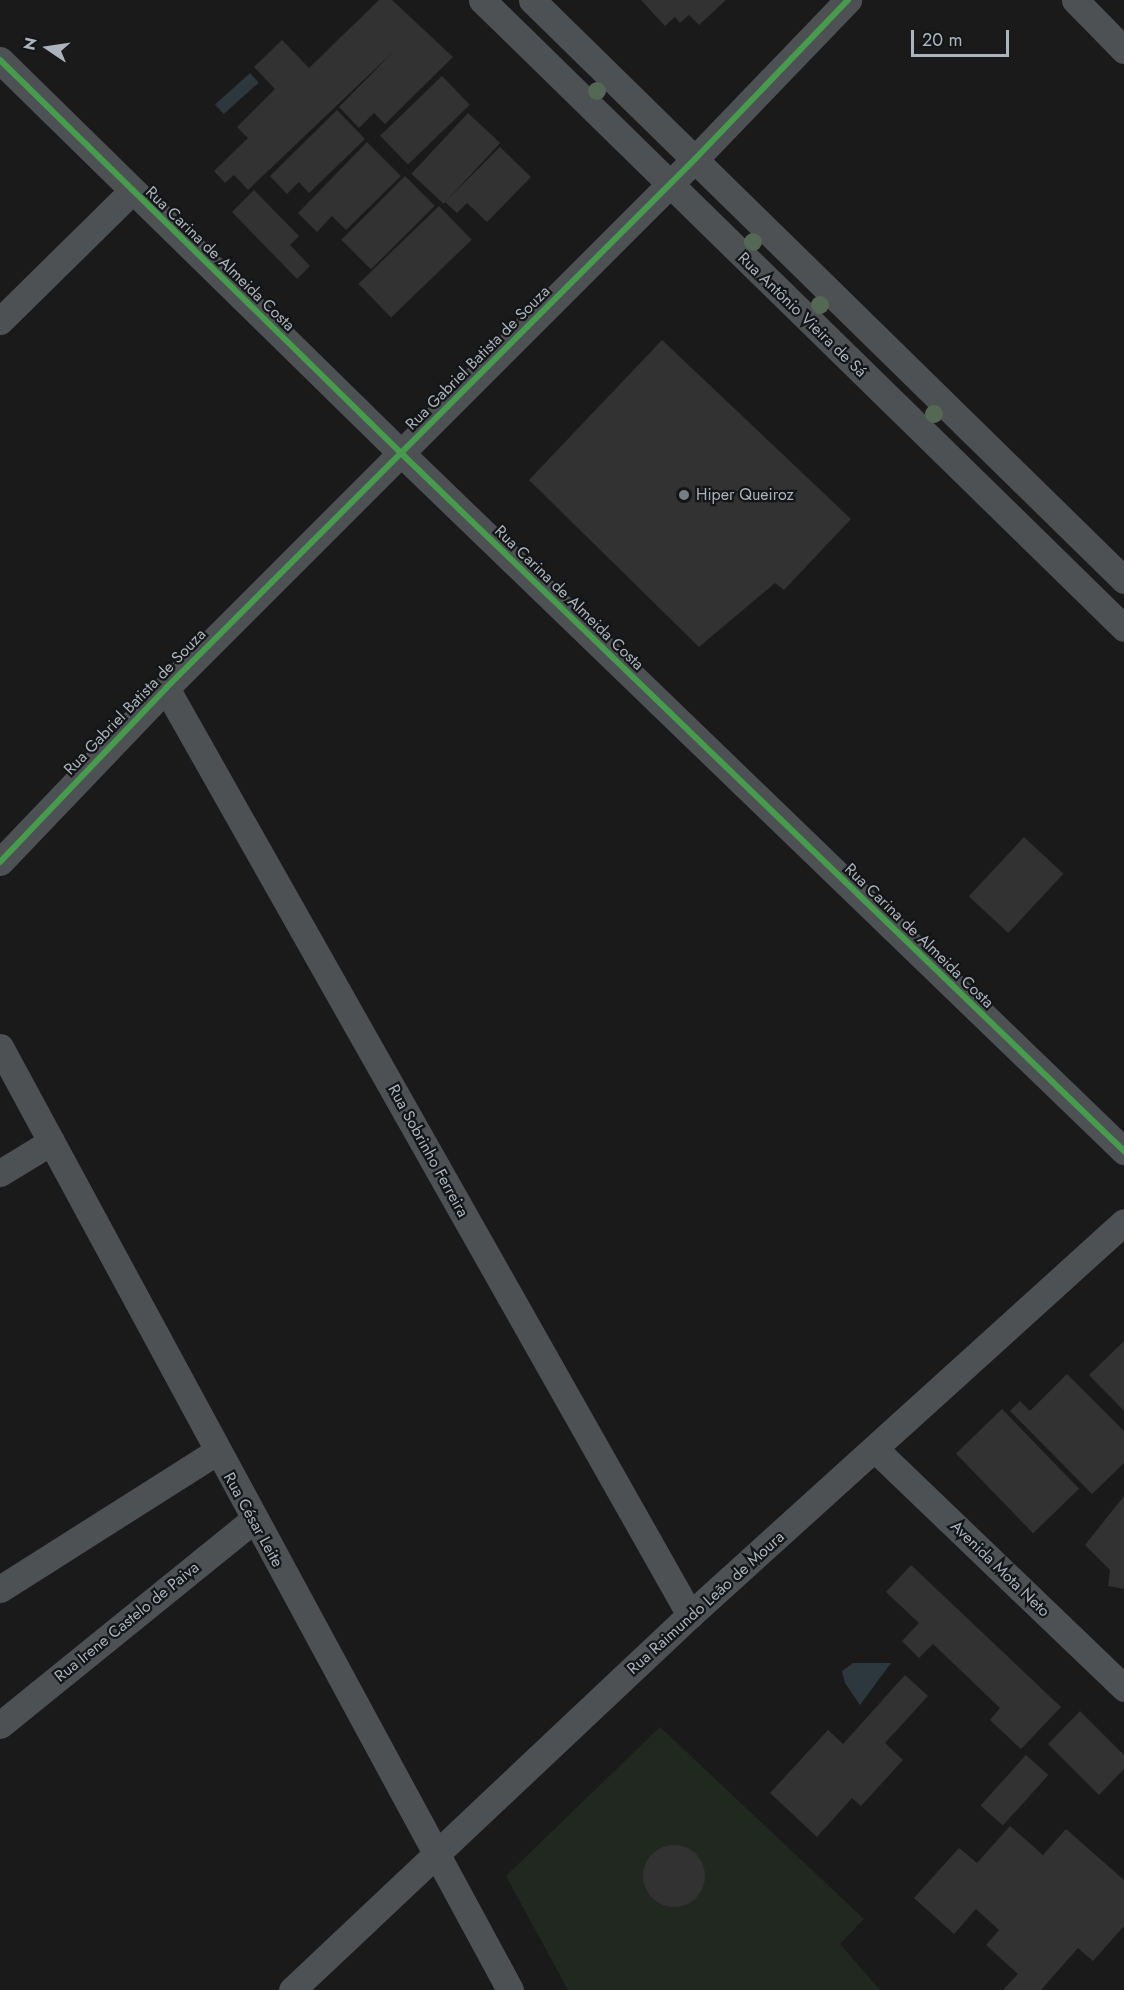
<!DOCTYPE html>
<meta charset="utf-8">
<style>
body{margin:0}
#map{position:relative;width:1124px;height:1990px;overflow:hidden;background:#1a1a1b;font-family:Jost,sans-serif}
div>[style]{position:absolute}
[style*='--x']{left:calc(var(--x)*1px);top:calc(var(--y)*1px);width:calc(var(--w)*1px);rotate:calc(var(--a)*1deg)}
.green>*{inset:0;background:#202820}
.water>*{inset:0;background:#2c383e;transform-origin:0 0}
.building>*{inset:0;background:#323233;transform-origin:0 0}
.round{border-radius:50%}
.minor>*{height:27px;margin:-13.5px;padding:0 13.5px;transform-origin:13.5px;border-radius:13.5px;background:#4e5154}
.cycleway>*{height:6px;margin:-3px;padding:0 3px;transform-origin:3px;border-radius:3px;background:#469c4c}
.trees>*{width:18px;height:18px;margin:-9px;border-radius:50%;background:#556853}
.dots>*{width:16px;height:16px;translate:-50% -50%;box-sizing:border-box;border:3px solid #141517;border-radius:50%}
span{translate:-50% -50%;white-space:nowrap;text-align:center;line-height:1.15;-webkit-text-stroke:4.5px #141517;paint-order:stroke}
.street-label{font-size:16px;color:#abb3bc}
.poi-label{font-size:16px;color:#abb3bc}
.left{translate:0 -50%;text-align:left}
.north{position:absolute;left:18px;top:18px;width:60px;height:60px;-webkit-text-stroke:4px #141517;paint-order:stroke;rotate:283deg;font-size:16px;font-weight:700;line-height:24px;text-align:center;color:#abb3bc}
.north::after{content:'';display:block;margin:auto;width:21px;height:27px;background:#abb3bc;clip-path:polygon(50% 0,100% 100%,50% 72%,0 100%)}
.scale{position:absolute;left:911px;top:30px;width:98px;height:27px;box-sizing:border-box;border:3px solid #abb3bc;border-top:0;padding-left:8px;font-size:18px;line-height:21px;white-space:nowrap;color:#abb3bc;-webkit-text-stroke:4px #141517;paint-order:stroke}
</style>
<div id="map">
<div class="green">
<div style="clip-path:polygon(660px 1727px,864px 1919px,840px 1944px,880px 1990px,568px 1990px,506px 1876px)"></div>
</div>
<div class="water">
<div style="left:250px;top:73px;width:13px;height:47px;rotate:48deg"></div>
<div style="clip-path:polygon(853px 1663px,891px 1663px,860px 1705px,845px 1683px,842px 1671px)"></div>
</div>
<div class="building">
<div style="clip-path:polygon(379px 0,392px 0,453px 57px,385px 124px,374px 113px,359px 128px,339px 107px,395px 50px,248px 190px,234px 175px,225px 183px,214px 171px,248px 138px,237px 127px,275px 89px,254px 67px,282px 40px,309px 68px)"></div>
<div style="clip-path:polygon(641px 0,726px 0,699px 25px,689px 15px,680px 23px,675px 17px,665px 26px)"></div>
<div style="left:442px;top:76px;width:40px;height:86px;rotate:46deg"></div>
<div style="clip-path:polygon(337px 110px,365px 139px,309px 193px,299px 182px,287px 194px,270px 176px)"></div>
<div style="left:468px;top:113px;width:44px;height:83px;rotate:43deg"></div>
<div style="clip-path:polygon(367px 142px,401px 176px,346px 230px,332px 216px,317px 232px,298px 213px)"></div>
<div style="clip-path:polygon(500px 147px,531px 177px,487px 222px,467px 203px,457px 213px,445px 202px)"></div>
<div style="left:405px;top:176px;width:42px;height:90px;rotate:45deg"></div>
<div style="clip-path:polygon(254px 190px,299px 236px,290px 245px,310px 266px,297px 279px,232px 212px)"></div>
<div style="left:439px;top:206px;width:47px;height:112px;rotate:46deg"></div>
<div style="clip-path:polygon(662px 340px,851px 519px,784px 590px,775px 583px,699px 647px,529px 480px)"></div>
<div style="left:1024px;top:837px;width:54px;height:81px;rotate:43deg"></div>
<div style="clip-path:polygon(1124px 1341px,1124px 1411px,1089px 1375px)"></div>
<div style="clip-path:polygon(1067px 1374px,1124px 1431px,1124px 1463px,1092px 1494px,1010px 1411px,1020px 1401px,1030px 1411px)"></div>
<div style="left:1002px;top:1409px;width:111px;height:64px;rotate:46deg"></div>
<div style="clip-path:polygon(1124px 1496px,1124px 1589px,1108px 1586px,1110px 1570px,1085px 1545px)"></div>
<div style="clip-path:polygon(911px 1565px,1061px 1707px,1021px 1749px,990px 1720px,1000px 1708px,933px 1644px,919px 1658px,902px 1641px,919px 1623px,886px 1592px)"></div>
<div style="clip-path:polygon(905px 1675px,928px 1696px,885px 1743px,903px 1760px,861px 1806px,852px 1798px,817px 1837px,770px 1793px,828px 1730px,843px 1744px)"></div>
<div style="clip-path:polygon(1080px 1711px,1124px 1755px,1124px 1769px,1099px 1795px,1048px 1744px)"></div>
<div style="left:1026px;top:1755px;width:30px;height:68px;rotate:42deg"></div>
<div style="clip-path:polygon(1010px 1826px,1043px 1855px,1066px 1829px,1124px 1880px,1124px 1926px,1093px 1961px,1078px 1948px,1041px 1990px,1003px 1990px,1018px 1974px,986px 1945px,999px 1930px,976px 1909px,954px 1934px,914px 1898px,959px 1848px,977px 1863px)"></div>
<div class="round" style="left:643px;top:1845px;width:62px;height:62px"></div>
</div>
<div class="minor">
<div style="--x:482;--y:0;--w:898;--a:44.37"></div>
<div style="--x:532;--y:0;--w:829;--a:44.41"></div>
<div style="--x:1075;--y:0;--w:70;--a:45.6"></div>
<div style="--x:0;--y:60;--w:563;--a:44.42"></div>
<div style="--x:402;--y:454;--w:1004;--a:43.99"></div>
<div style="--x:0;--y:321;--w:184;--a:-44.6"></div>
<div style="--x:166;--y:688;--w:1065;--a:60.52"></div>
<div style="--x:0;--y:862;--w:240;--a:-46.3"></div>
<div style="--x:166;--y:688;--w:748;--a:-45"></div>
<div style="--x:695;--y:159;--w:221;--a:-46.1"></div>
<div style="--x:0;--y:1047;--w:1072;--a:61.59"></div>
<div style="--x:0;--y:1173;--w:60;--a:-31.3"></div>
<div style="--x:876;--y:1450;--w:344;--a:43.8"></div>
<div style="--x:0;--y:1589;--w:256;--a:-32.4"></div>
<div style="--x:0;--y:1725;--w:326;--a:-39"></div>
<div style="--x:292;--y:1990;--w:547;--a:-43.3"></div>
<div style="--x:690;--y:1615;--w:585;--a:-42.16"></div>
</div>
<div class="cycleway">
<div style="--x:0;--y:60;--w:563;--a:44.42"></div>
<div style="--x:402;--y:454;--w:1004;--a:43.99"></div>
<div style="--x:0;--y:862;--w:240;--a:-46.3"></div>
<div style="--x:166;--y:688;--w:748;--a:-45"></div>
<div style="--x:695;--y:159;--w:221;--a:-46.1"></div>
</div>
<div class="trees">
<div style="left:597px;top:91px"></div>
<div style="left:753px;top:242px"></div>
<div style="left:820px;top:305px"></div>
<div style="left:934px;top:414px"></div>
</div>
<div class="dots">
<div style="left:684px;top:495px;background:#787d84"></div>
</div>
<div class="street-label">
<span style="left:220px;top:259px;rotate:44deg">Rua Carina de Almeida Costa</span>
<span style="left:802px;top:315px;rotate:44deg">Rua Antônio Vieira de Sá</span>
<span style="left:478px;top:358px;rotate:-45deg">Rua Gabriel Batista de Souza</span>
<span style="left:569px;top:598px;rotate:44deg">Rua Carina de Almeida Costa</span>
<span style="left:135px;top:702px;rotate:-46deg">Rua Gabriel Batista de Souza</span>
<span style="left:919px;top:936px;rotate:44deg">Rua Carina de Almeida Costa</span>
<span style="left:428px;top:1151px;rotate:61deg">Rua Sobrinho Ferreira</span>
<span style="left:253px;top:1520px;rotate:61deg">Rua César Leite</span>
<span style="left:1000px;top:1569px;rotate:44deg">Avenida Mota Neto</span>
<span style="left:706px;top:1603px;rotate:-42deg">Rua Raimundo Leão de Moura</span>
<span style="left:127px;top:1622px;rotate:-39deg">Rua Irene Castelo de Paiva</span>
</div>
<div class="poi-label">
<span class="left" style="left:696px;top:495px">Hiper Queiroz</span>
</div>
<div class="north">N</div>
<div class="scale">20 m</div>
</div>
